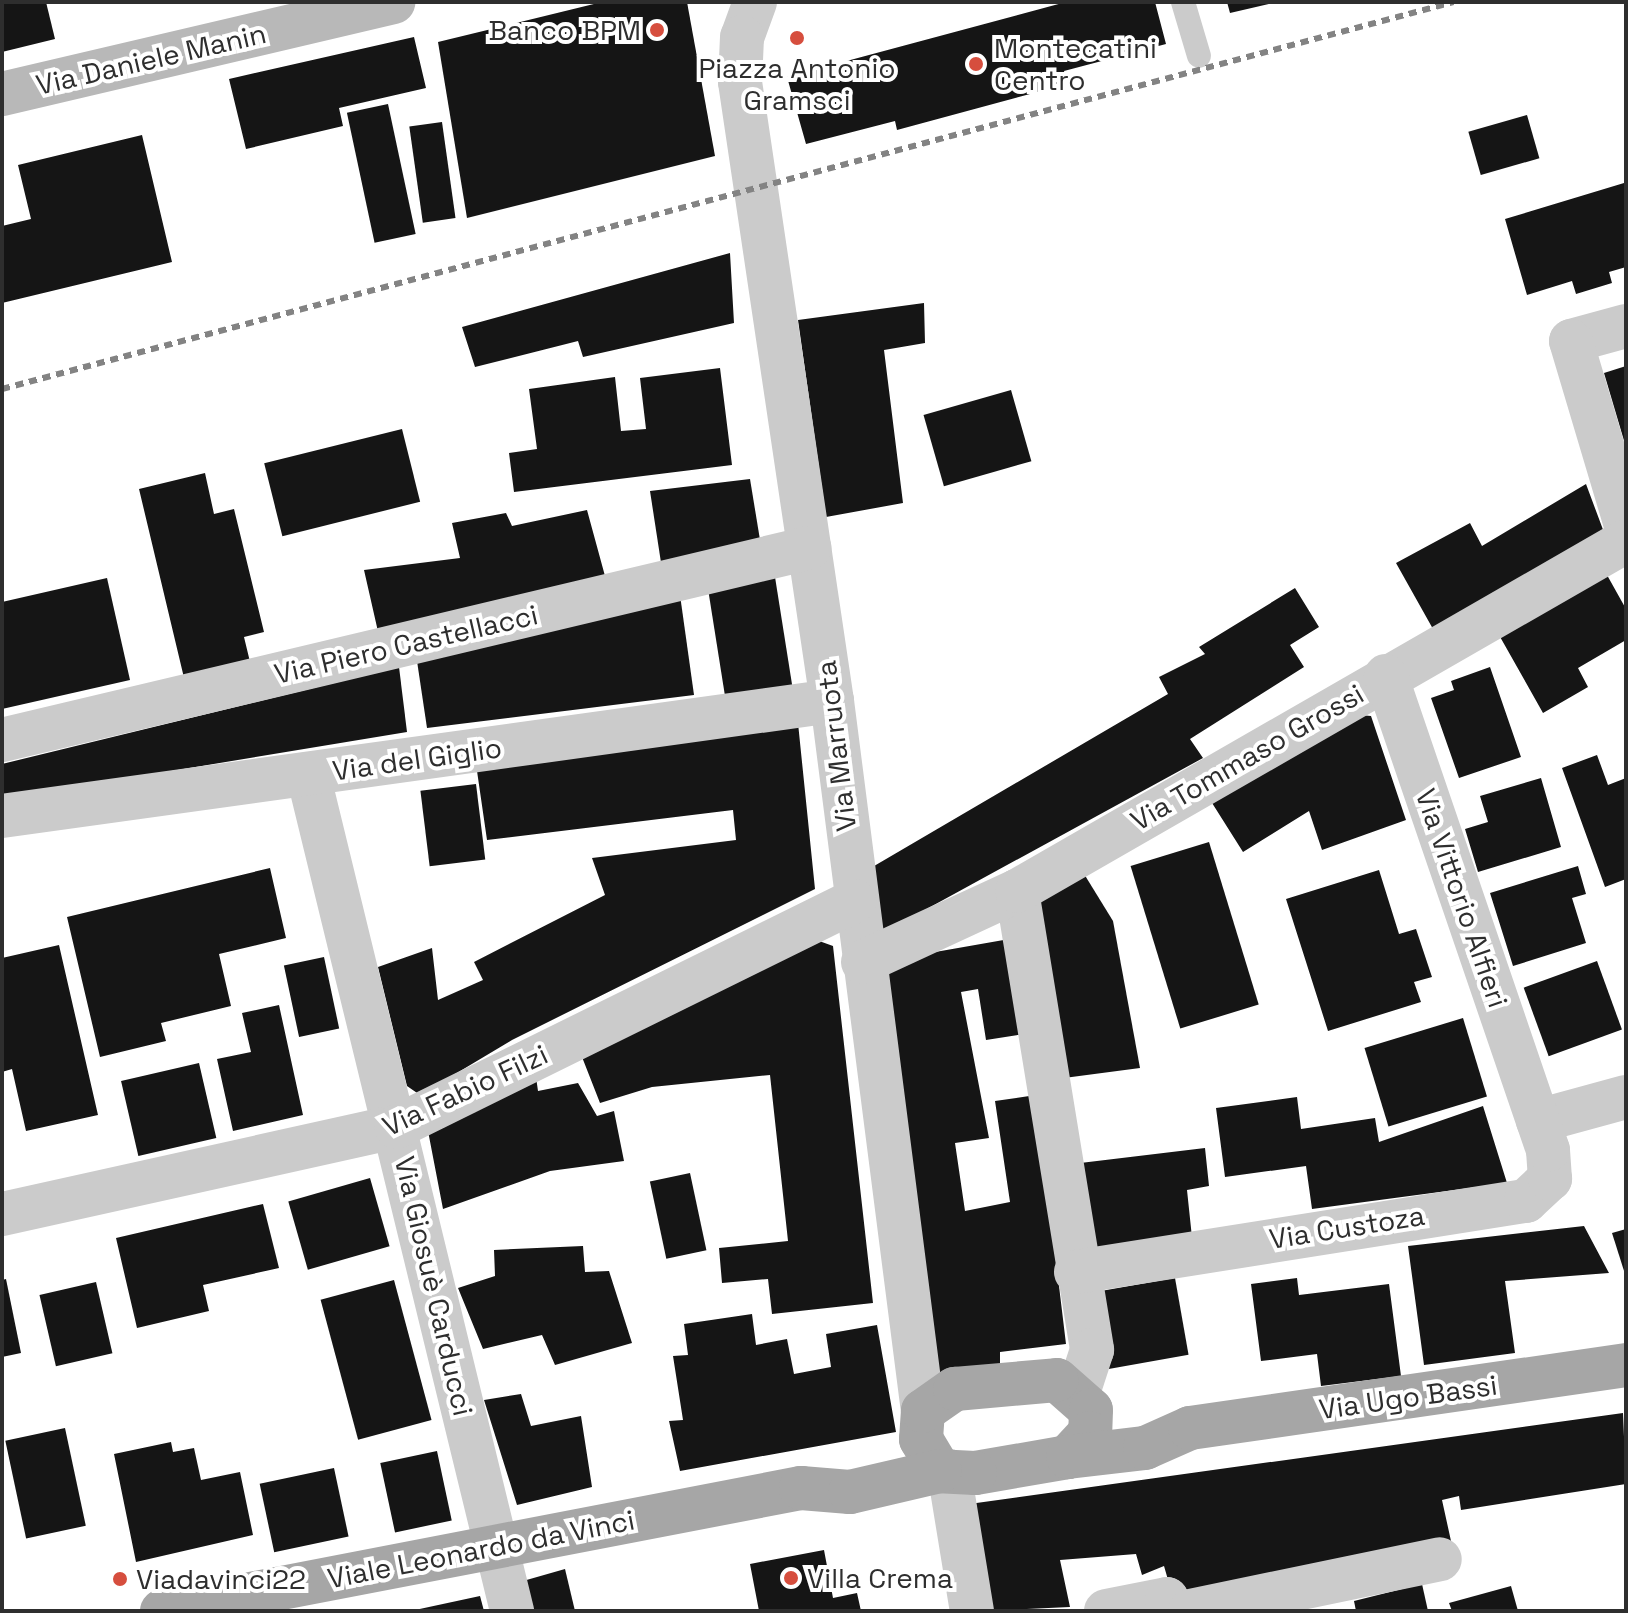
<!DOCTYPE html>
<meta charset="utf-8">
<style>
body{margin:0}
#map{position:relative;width:1628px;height:1613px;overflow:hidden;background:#fff;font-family:"Space Grotesk",sans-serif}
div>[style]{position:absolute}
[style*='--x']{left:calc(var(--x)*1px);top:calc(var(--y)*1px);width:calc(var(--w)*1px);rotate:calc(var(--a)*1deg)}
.building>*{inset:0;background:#151515;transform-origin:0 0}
.service>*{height:24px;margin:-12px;padding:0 12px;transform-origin:12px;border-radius:12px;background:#cbcbcb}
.minor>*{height:44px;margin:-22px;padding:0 22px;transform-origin:22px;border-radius:22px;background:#cbcbcb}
.secondary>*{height:44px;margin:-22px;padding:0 22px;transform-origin:22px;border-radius:22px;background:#b8b8b8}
.primary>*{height:44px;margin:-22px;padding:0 22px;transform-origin:22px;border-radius:22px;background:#a6a6a6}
.rail>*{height:6px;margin-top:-3px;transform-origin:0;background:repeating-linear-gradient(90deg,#838383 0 8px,transparent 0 14px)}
.dots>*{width:22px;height:22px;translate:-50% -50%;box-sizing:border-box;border:4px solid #fff;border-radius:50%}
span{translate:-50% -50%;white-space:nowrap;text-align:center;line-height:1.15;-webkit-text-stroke:8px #fff;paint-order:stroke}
.poi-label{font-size:28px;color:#2e2e2e}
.right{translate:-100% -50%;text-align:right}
.left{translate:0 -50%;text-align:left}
.street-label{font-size:28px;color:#2e2e2e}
.frame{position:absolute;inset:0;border:4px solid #2e2e2e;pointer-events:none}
</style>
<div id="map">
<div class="building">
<div style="clip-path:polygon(2px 2px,46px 2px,55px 39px,2px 52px)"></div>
<div style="clip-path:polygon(602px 2px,687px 2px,715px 156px,467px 218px,438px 42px)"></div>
<div style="clip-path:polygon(1066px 2px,1155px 2px,1166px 44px,1064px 71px,1067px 84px,897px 130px,895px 121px,806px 144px,787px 77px)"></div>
<div style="clip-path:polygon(1227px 2px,1273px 2px,1273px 3px,1230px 13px)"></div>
<div style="clip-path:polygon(414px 37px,426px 88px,339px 108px,343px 126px,246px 149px,229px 79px)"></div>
<div style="left:388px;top:104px;width:133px;height:42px;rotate:78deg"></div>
<div style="left:1527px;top:115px;width:45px;height:61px;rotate:74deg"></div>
<div style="left:442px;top:122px;width:97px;height:33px;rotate:82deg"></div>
<div style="clip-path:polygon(142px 135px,172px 262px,2px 303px,2px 226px,31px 219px,18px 165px)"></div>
<div style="clip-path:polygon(1624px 183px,1626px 267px,1609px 272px,1612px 283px,1576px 294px,1572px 281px,1527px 295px,1505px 219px)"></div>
<div style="clip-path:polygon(730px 253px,734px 323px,583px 357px,578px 341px,475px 367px,462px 327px)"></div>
<div style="clip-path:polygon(924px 303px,925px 343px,884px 350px,903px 503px,826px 517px,798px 320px)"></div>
<div style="clip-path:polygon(1626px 366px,1626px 444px,1625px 444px,1604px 373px)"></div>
<div style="clip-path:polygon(720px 368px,732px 465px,514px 492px,509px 453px,537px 449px,529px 389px,615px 377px,621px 431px,646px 429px,640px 378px)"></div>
<div style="left:1011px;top:390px;width:74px;height:91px;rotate:74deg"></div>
<div style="left:402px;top:429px;width:75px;height:142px;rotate:76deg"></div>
<div style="clip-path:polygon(205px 473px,214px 514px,234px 509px,264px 632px,244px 637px,251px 666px,185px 682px,139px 489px)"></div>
<div style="clip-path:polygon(750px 479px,761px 546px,662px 569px,650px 491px)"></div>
<div style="clip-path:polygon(1586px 484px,1605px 535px,1433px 629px,1396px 563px,1470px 523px,1482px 546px)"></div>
<div style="clip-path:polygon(587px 510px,605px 576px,379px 636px,364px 570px,460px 558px,452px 523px,506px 513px,512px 526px)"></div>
<div style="clip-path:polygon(1607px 575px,1626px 609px,1626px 640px,1578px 668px,1588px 687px,1543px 713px,1499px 635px)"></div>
<div style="left:775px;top:577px;width:113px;height:68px;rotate:81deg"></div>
<div style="clip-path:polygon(107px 578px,130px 680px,2px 709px,2px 602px)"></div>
<div style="clip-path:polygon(1295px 588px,1319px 627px,1290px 645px,1304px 667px,1190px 739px,1203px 758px,881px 934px,869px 869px,1168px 694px,1159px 677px,1205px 654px,1199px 647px)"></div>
<div style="clip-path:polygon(680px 595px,694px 695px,427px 728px,417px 661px)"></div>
<div style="clip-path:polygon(399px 667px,407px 732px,2px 799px,2px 764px)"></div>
<div style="clip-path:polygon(1490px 667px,1521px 757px,1459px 778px,1431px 698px,1454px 690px,1451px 681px)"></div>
<div style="clip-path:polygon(1349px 714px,1371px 716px,1406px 820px,1322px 850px,1309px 811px,1243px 852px,1207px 795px)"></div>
<div style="clip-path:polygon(798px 723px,815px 889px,512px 1040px,420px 1095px,407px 1086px,378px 967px,432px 948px,438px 1000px,483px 980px,474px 962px,605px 895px,592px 858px,736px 840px,733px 810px,487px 840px,477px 771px)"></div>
<div style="clip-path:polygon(1597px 755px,1608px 785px,1626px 778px,1626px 879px,1605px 887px,1562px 768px)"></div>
<div style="clip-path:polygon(1541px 778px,1561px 847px,1478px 872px,1465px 829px,1488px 822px,1480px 796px)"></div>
<div style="left:476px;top:784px;width:76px;height:56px;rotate:83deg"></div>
<div style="left:1209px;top:842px;width:170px;height:82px;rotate:73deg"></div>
<div style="clip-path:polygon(1578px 866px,1586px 894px,1572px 898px,1586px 943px,1513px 966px,1490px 893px)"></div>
<div style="clip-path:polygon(270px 868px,286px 938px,219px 954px,231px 1006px,161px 1023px,166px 1041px,100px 1057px,67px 917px)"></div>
<div style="clip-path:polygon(1081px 869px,1113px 921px,1140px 1068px,1064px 1078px,1033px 894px)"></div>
<div style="clip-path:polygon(1379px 870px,1399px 934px,1416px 929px,1432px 977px,1414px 982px,1421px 1002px,1328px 1031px,1286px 899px)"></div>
<div style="clip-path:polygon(808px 937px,833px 946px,873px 1303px,772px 1314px,768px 1279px,722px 1283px,719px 1248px,788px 1241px,770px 1075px,652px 1087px,600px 1103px,582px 1057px)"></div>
<div style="clip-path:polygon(1015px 938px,1030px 1033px,986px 1040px,978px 989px,961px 992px,989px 1138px,955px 1143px,965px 1211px,1010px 1202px,995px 1101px,1036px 1095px,1066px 1344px,1000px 1352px,1000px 1372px,938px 1380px,884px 961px)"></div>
<div style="clip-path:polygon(59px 945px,98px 1115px,26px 1131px,12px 1069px,2px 1072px,2px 958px)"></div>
<div style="left:324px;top:957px;width:73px;height:41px;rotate:78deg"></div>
<div style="left:1597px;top:961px;width:73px;height:78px;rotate:70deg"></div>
<div style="clip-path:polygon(279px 1005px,303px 1115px,233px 1131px,217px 1059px,251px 1052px,242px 1013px)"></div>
<div style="left:1463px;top:1018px;width:82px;height:103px;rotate:73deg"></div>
<div style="left:199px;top:1063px;width:77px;height:80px;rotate:77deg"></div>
<div style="clip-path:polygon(536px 1077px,538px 1091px,578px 1083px,597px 1116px,614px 1111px,624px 1161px,550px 1171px,443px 1209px,428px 1131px)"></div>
<div style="clip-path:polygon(1297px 1097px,1301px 1129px,1375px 1118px,1379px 1142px,1483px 1106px,1507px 1183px,1312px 1209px,1306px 1166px,1225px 1177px,1216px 1108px)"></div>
<div style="clip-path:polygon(1205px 1148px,1209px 1186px,1187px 1190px,1193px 1247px,1083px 1259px,1072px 1164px)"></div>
<div style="left:690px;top:1173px;width:79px;height:41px;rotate:78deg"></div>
<div style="left:370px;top:1178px;width:71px;height:85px;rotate:74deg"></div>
<div style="clip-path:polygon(263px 1204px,279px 1268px,203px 1285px,209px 1311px,137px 1328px,116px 1238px)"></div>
<div style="clip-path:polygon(1584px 1226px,1609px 1273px,1505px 1281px,1515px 1353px,1424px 1365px,1408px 1246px)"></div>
<div style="clip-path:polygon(1626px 1229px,1626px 1274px,1625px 1274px,1612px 1233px)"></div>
<div style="clip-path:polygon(583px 1246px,585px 1272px,609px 1271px,632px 1343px,555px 1365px,542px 1335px,483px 1349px,458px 1288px,495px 1276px,494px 1250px)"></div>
<div style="left:1175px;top:1278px;width:78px;height:84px;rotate:80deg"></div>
<div style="clip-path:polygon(1297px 1278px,1299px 1295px,1389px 1284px,1401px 1376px,1321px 1386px,1317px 1354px,1261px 1361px,1251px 1284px)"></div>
<div style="clip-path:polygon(6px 1279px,21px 1353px,2px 1357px,2px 1280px)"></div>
<div style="left:394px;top:1280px;width:145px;height:76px;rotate:75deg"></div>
<div style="left:96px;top:1282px;width:73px;height:58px;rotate:77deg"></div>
<div style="clip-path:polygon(752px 1314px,756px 1345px,787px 1339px,794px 1374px,831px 1367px,826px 1334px,877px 1325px,896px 1432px,680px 1471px,669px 1421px,683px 1420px,673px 1356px,688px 1355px,684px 1324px)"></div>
<div style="clip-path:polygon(521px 1394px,531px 1426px,581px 1416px,592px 1487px,517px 1505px,484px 1400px)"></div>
<div style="clip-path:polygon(1623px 1413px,1626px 1484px,1461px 1510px,1459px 1496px,1442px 1500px,1451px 1541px,1175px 1604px,1164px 1566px,1142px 1575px,1136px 1554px,1060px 1560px,1070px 1607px,986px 1611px,962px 1505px)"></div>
<div style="left:65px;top:1428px;width:100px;height:61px;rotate:78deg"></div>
<div style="clip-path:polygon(171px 1442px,173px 1452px,194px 1448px,201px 1480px,240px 1472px,253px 1535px,136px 1562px,114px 1454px)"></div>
<div style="left:437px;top:1451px;width:71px;height:58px;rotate:78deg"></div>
<div style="left:334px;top:1468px;width:70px;height:76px;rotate:78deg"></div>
<div style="clip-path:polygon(824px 1550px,833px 1598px,857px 1593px,861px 1611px,759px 1611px,750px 1564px)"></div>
<div style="clip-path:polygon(565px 1569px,575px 1611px,533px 1611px,523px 1581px)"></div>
<div style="clip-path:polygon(1422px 1584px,1428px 1611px,1356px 1611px,1354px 1601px)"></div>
<div style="clip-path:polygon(1511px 1586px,1518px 1611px,1452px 1611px,1449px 1603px)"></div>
<div style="clip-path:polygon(480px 1596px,484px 1611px,416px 1611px,415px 1610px)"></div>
</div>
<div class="service">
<div style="--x:1183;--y:2;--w:56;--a:73.5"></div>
</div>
<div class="minor">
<div style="--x:755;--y:2;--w:37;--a:110"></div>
<div style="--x:742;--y:37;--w:45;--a:92.5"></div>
<div style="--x:740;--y:82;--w:626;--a:81.55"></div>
<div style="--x:832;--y:701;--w:716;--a:82.7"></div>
<div style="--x:1626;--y:326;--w:57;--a:164.7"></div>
<div style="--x:1571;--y:341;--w:193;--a:73.4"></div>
<div style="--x:2;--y:740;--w:830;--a:-13.38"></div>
<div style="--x:308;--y:774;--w:862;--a:76.3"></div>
<div style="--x:2;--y:816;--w:838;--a:-7.89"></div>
<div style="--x:1017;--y:891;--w:465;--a:80.7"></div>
<div style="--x:1092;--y:1350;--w:45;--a:108"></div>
<div style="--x:863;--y:962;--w:170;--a:-24.8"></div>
<div style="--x:1017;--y:891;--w:702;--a:-29.89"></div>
<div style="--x:1538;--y:1121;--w:91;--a:-15.3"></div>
<div style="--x:2;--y:1214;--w:403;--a:-12.5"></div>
<div style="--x:396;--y:1127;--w:511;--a:-26.26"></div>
<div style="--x:1076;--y:1272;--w:456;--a:-9"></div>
<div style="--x:1526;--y:1201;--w:33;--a:-43"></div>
<div style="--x:1550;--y:1179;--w:29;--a:-94"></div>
<div style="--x:1548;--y:1150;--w:501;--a:-108.87"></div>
<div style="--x:949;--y:1471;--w:142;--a:80.7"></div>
<div style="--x:1106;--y:1611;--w:62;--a:-11.1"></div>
<div style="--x:1167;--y:1599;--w:12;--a:76"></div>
<div style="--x:1190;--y:1611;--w:255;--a:-11.7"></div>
</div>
<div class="secondary">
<div style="--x:2;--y:94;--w:402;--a:-13.2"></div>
</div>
<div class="primary">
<div style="--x:1057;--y:1380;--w:45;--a:41.4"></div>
<div style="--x:1091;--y:1410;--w:23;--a:92"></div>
<div style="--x:1090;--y:1433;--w:33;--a:133"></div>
<div style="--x:1068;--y:1457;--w:94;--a:170.2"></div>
<div style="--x:975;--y:1473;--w:35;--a:-177"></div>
<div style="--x:940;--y:1471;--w:37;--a:-121"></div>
<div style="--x:921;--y:1439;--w:28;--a:-86"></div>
<div style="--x:923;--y:1411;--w:39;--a:-35"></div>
<div style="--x:955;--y:1389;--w:102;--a:-5"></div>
<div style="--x:1068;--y:1457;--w:78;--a:-6.7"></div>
<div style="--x:1145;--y:1448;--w:49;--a:-24"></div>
<div style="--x:1190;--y:1428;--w:441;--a:-8.2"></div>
<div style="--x:162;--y:1611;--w:651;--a:-10.9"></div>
<div style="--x:801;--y:1488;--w:49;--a:4.7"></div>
<div style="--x:850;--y:1492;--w:92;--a:-13.1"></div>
</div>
<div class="rail">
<div style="--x:2;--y:389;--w:1502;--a:-14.93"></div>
</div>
<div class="dots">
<div style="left:657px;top:30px;background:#d64e3e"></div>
<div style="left:797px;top:38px;background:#d64e3e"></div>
<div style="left:976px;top:64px;background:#d64e3e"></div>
<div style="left:791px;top:1578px;background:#d64e3e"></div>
<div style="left:120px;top:1579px;background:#d64e3e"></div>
</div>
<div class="poi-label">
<span class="right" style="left:641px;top:30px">Banco BPM</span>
<span class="left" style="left:994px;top:64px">Montecatini<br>Centro</span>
<span style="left:797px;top:84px">Piazza Antonio<br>Gramsci</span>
<span class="left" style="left:807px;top:1578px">Villa Crema</span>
<span class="left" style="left:136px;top:1579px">Viadavinci22</span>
</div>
<div class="street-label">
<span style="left:151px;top:59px;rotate:-13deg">Via Daniele Manin</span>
<span style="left:406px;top:644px;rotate:-13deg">Via Piero Castellacci</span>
<span style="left:836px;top:746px;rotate:-97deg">Via Marruota</span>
<span style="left:1247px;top:757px;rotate:-30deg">Via Tommaso Grossi</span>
<span style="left:417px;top:759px;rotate:-8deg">Via del Giglio</span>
<span style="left:1462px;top:898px;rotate:71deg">Via Vittorio Alfieri</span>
<span style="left:465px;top:1090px;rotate:-25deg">Via Fabio Filzi</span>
<span style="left:1347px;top:1227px;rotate:-9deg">Via Custoza</span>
<span style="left:434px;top:1286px;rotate:77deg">Via Giosuè Carducci</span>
<span style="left:1408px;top:1397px;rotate:-8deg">Via Ugo Bassi</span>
<span style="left:481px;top:1549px;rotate:-11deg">Viale Leonardo da Vinci</span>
</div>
<div class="frame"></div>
</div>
